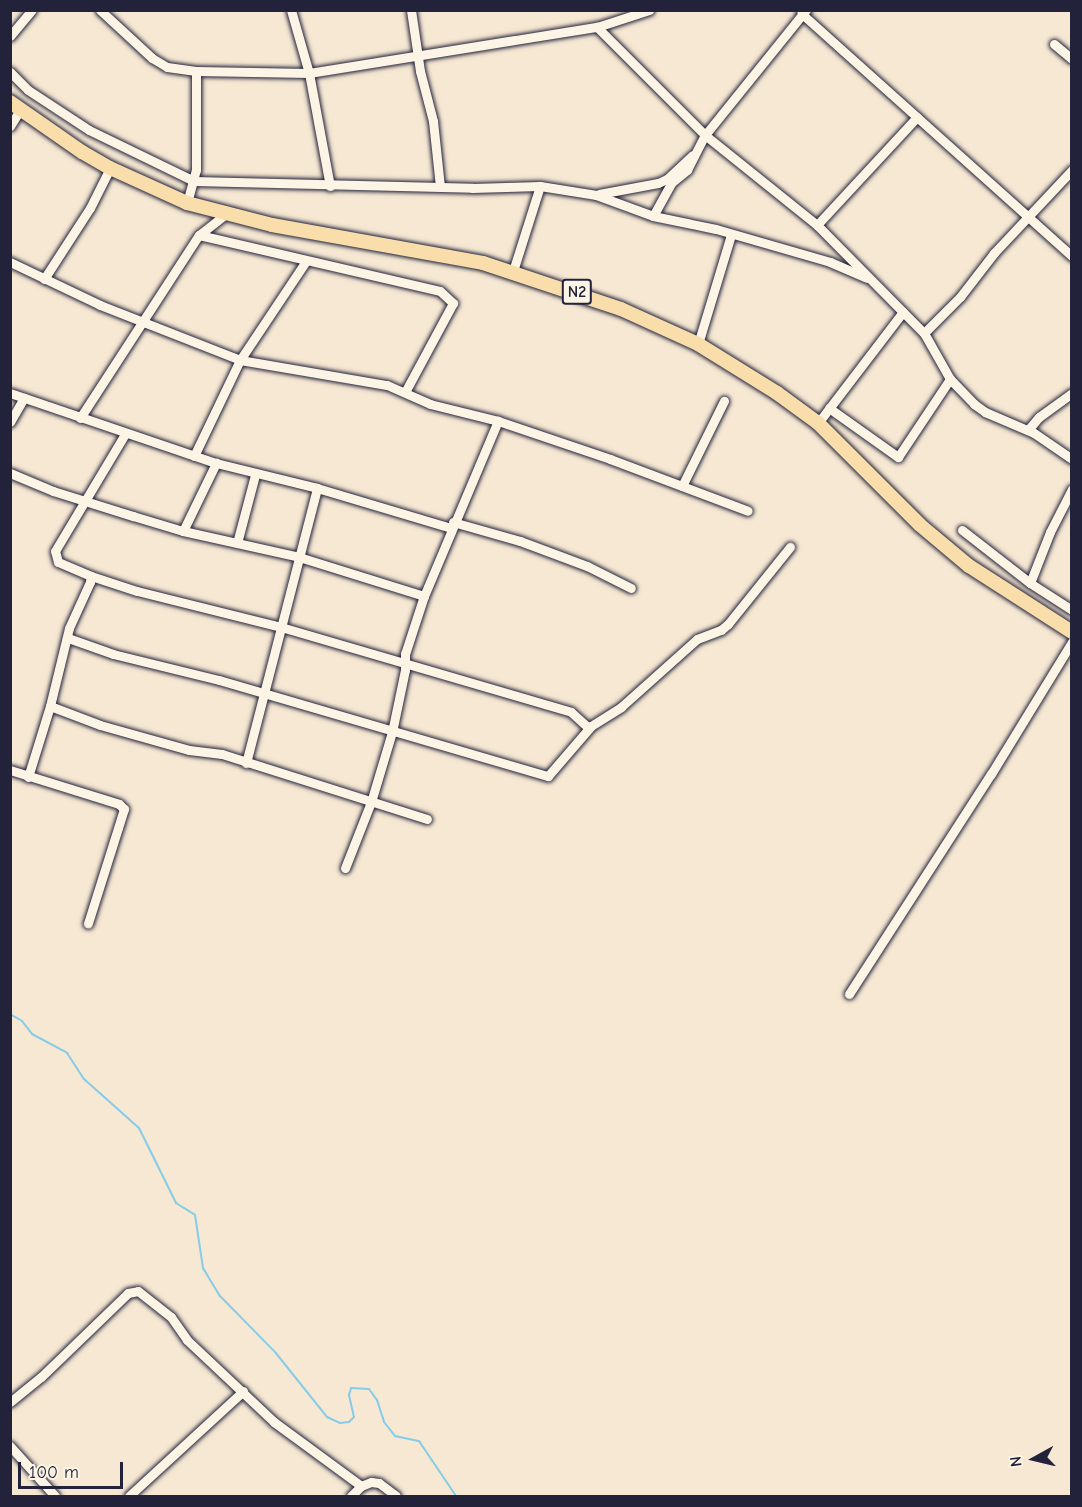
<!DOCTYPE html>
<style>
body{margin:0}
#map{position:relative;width:1082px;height:1507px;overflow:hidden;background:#f6e8d3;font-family:"Comic Neue",sans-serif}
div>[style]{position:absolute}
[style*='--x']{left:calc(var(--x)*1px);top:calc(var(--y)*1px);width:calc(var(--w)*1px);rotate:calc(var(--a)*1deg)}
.stream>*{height:2px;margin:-1px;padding:0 1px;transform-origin:1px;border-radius:1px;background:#86cce8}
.roads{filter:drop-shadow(0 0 2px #22223b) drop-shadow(0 0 2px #22223b)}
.minor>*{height:9px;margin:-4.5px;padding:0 4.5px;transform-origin:4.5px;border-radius:4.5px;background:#fcf5e5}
.highway>*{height:14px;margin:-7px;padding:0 7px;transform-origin:7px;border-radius:7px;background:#f9ddab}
span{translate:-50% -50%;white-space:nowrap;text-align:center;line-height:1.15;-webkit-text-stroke:4.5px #fcf5e5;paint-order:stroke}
.shield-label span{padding:2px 4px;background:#fcf5e5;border:2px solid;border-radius:4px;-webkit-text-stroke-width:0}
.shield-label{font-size:16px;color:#22223b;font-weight:700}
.frame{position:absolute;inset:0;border:12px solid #22223b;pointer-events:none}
.north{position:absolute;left:1004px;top:1429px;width:60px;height:60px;-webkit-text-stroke:4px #fcf5e5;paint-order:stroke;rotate:262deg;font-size:16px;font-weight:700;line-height:24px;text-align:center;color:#22223b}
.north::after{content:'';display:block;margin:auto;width:21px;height:27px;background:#22223b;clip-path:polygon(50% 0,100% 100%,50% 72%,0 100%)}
.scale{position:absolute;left:18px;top:1462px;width:105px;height:27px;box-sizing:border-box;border:3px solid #22223b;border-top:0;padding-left:8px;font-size:18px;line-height:21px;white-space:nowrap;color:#22223b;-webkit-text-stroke:4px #fcf5e5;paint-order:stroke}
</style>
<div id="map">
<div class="stream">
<div style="--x:10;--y:1014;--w:14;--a:30"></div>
<div style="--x:22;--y:1021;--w:16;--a:52"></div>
<div style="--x:32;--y:1034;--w:40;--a:28"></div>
<div style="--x:67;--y:1053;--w:31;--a:57"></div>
<div style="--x:84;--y:1079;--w:74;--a:41.7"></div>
<div style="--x:139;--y:1128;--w:84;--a:63.7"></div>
<div style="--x:176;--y:1203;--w:22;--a:32"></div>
<div style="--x:195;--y:1215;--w:54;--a:81.4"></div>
<div style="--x:203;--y:1268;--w:33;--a:59"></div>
<div style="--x:220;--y:1296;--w:78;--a:45.5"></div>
<div style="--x:275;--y:1352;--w:83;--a:51.3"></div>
<div style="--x:327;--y:1417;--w:14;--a:25"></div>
<div style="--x:340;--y:1423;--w:9;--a:-6"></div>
<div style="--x:349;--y:1422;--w:7;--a:-45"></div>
<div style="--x:354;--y:1417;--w:23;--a:-103"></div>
<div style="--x:349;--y:1395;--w:7;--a:-74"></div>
<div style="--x:351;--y:1388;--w:18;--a:3"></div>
<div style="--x:369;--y:1389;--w:14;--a:54"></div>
<div style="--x:377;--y:1400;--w:23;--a:72"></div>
<div style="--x:384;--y:1422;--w:18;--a:52"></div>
<div style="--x:395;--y:1436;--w:25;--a:12"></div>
<div style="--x:419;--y:1441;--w:66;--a:56.1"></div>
</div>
<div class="roads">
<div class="minor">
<div style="--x:100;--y:10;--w:71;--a:42.7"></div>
<div style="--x:152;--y:58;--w:17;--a:31"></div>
<div style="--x:167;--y:67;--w:29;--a:8"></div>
<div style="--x:196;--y:71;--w:113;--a:1"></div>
<div style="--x:309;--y:73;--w:292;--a:-9.1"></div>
<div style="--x:597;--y:27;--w:55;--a:-18.1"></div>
<div style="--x:291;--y:10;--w:66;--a:74.1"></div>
<div style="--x:309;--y:73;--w:115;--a:79.5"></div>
<div style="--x:411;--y:10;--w:62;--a:81.6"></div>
<div style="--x:420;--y:71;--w:52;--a:75.4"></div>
<div style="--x:433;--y:121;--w:66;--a:83.9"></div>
<div style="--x:801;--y:10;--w:4;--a:76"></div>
<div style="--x:802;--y:14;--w:363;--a:41.9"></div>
<div style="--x:597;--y:27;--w:153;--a:45"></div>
<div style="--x:705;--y:135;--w:144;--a:38.8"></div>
<div style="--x:817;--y:225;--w:152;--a:45.3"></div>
<div style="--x:924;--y:333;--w:53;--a:60.5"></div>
<div style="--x:950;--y:379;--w:35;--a:46"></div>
<div style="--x:974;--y:404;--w:14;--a:36"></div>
<div style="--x:985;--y:412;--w:53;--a:23.2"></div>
<div style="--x:1034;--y:433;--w:46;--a:34.4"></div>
<div style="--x:10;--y:36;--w:34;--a:-50"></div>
<div style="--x:1054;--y:44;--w:23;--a:40"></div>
<div style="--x:10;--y:72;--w:25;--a:45"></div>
<div style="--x:28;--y:90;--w:73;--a:33.3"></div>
<div style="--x:89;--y:130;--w:117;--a:25.9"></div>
<div style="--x:194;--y:181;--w:278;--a:1.4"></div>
<div style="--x:472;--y:188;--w:68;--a:-1.7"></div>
<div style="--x:540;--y:186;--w:57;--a:9.1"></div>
<div style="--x:596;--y:195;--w:61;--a:20.2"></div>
<div style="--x:653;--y:216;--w:64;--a:11.7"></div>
<div style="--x:716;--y:229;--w:119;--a:16.1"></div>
<div style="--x:830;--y:262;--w:40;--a:23.4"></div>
<div style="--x:10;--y:126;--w:19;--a:-58"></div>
<div style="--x:599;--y:194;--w:60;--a:-10.6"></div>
<div style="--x:658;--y:183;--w:10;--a:-24"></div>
<div style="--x:667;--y:179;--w:35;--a:-43"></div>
<div style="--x:187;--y:203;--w:34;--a:-75"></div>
<div style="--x:196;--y:170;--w:99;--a:-90"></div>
<div style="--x:653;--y:216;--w:38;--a:-61"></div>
<div style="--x:671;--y:183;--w:21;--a:-39"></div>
<div style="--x:687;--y:170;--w:39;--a:-63"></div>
<div style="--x:705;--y:135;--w:161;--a:-51.1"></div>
<div style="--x:817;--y:225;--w:147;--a:-47.2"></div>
<div style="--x:199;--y:235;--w:247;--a:13.1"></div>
<div style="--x:440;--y:291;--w:18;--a:43"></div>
<div style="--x:453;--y:303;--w:101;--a:118.3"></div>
<div style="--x:10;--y:262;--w:100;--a:25.5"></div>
<div style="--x:100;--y:305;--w:150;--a:21.4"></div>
<div style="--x:240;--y:360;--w:149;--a:9.7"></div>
<div style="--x:387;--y:385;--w:47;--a:23.8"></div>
<div style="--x:430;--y:404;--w:70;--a:14"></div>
<div style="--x:498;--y:421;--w:118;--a:18.7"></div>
<div style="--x:610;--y:459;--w:147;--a:20.6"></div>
<div style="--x:513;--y:271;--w:89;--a:-72.4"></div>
<div style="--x:44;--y:279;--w:85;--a:-57.1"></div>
<div style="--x:90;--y:208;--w:45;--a:-63.4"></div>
<div style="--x:924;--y:333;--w:51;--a:-45"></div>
<div style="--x:960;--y:297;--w:56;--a:-52.3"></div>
<div style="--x:994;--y:253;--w:114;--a:-46.8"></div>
<div style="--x:698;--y:344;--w:114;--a:-73.2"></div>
<div style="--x:10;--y:393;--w:218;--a:18.8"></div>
<div style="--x:216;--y:463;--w:104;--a:13.9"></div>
<div style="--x:317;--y:488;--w:140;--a:16.6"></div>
<div style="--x:829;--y:408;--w:85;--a:35.4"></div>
<div style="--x:898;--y:457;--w:94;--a:-56.3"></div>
<div style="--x:80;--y:418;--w:218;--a:-57"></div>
<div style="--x:199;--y:235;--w:34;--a:-38"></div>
<div style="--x:10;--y:422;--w:28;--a:-60"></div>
<div style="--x:818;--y:423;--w:140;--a:-52.6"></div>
<div style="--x:1028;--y:430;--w:17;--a:-50"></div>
<div style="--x:1039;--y:417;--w:41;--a:-36"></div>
<div style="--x:194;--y:456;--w:106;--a:-64.4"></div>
<div style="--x:240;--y:360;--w:119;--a:-56.3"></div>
<div style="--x:10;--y:473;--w:47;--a:22.7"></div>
<div style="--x:53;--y:491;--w:84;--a:17.4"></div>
<div style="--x:133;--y:516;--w:52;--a:16.7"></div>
<div style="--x:183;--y:531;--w:119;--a:12.6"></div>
<div style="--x:299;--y:557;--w:131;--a:17.3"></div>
<div style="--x:682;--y:486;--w:95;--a:-63.7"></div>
<div style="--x:453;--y:522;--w:70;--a:15.8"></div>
<div style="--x:520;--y:541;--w:72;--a:20.5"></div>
<div style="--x:587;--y:566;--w:49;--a:26.6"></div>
<div style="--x:962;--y:530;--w:86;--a:37.9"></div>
<div style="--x:1030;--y:583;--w:50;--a:32.7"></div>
<div style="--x:183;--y:531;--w:76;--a:-64.1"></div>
<div style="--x:237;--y:543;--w:70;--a:-75.2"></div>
<div style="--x:91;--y:576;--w:48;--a:18.1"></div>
<div style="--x:137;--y:591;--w:148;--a:14"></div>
<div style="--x:281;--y:627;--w:302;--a:16.3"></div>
<div style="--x:571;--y:712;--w:24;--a:42"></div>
<div style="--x:1030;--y:583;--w:55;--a:-68.6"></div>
<div style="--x:1050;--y:532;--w:48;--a:-62.9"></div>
<div style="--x:68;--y:638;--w:48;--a:19.6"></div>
<div style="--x:113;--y:654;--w:109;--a:13.8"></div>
<div style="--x:219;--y:680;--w:343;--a:16.3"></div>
<div style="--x:548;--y:776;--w:66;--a:-49.3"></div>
<div style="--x:591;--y:726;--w:36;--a:-32"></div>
<div style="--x:621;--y:707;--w:102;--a:-41.8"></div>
<div style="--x:697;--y:639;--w:26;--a:-21"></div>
<div style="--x:721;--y:630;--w:9;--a:-41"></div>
<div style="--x:728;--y:624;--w:99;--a:-51.2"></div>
<div style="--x:50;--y:706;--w:53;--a:20.8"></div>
<div style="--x:100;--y:725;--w:92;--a:15.7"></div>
<div style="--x:189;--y:750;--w:33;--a:7"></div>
<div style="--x:222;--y:754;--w:215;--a:17.6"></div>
<div style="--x:246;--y:763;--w:284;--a:-75.5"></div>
<div style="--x:10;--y:770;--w:114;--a:17.3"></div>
<div style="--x:119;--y:804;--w:7;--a:45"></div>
<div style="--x:124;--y:809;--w:120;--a:107.5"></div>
<div style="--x:28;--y:777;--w:74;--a:-72.8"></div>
<div style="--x:50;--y:706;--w:80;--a:-76.3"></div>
<div style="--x:69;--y:628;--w:51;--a:-65.5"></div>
<div style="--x:90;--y:582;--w:6;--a:-81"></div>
<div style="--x:91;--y:576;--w:36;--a:-157"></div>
<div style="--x:58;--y:562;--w:11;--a:-105"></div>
<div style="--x:55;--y:551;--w:136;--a:-59.1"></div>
<div style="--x:345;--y:868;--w:71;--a:-68.5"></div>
<div style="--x:371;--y:802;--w:73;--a:-73.3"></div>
<div style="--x:392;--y:732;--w:63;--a:-78.2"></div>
<div style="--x:405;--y:670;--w:16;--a:-90"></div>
<div style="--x:405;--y:654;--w:61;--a:-71.9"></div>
<div style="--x:424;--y:596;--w:190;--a:-67.1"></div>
<div style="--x:849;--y:994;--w:262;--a:-57.2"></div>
<div style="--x:991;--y:774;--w:155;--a:-58.5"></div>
<div style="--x:10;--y:1402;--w:40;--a:-39"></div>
<div style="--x:41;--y:1377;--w:121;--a:-44"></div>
<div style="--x:128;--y:1293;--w:10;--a:-11"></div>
<div style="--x:138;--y:1291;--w:42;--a:38.2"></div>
<div style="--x:171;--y:1317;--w:28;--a:55"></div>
<div style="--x:187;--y:1340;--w:120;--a:43.3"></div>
<div style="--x:274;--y:1422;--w:108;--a:36.3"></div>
<div style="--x:10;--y:1446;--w:67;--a:48"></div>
<div style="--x:129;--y:1496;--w:155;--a:-42.6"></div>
<div style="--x:351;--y:1496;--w:14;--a:-45"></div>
<div style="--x:361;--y:1486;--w:11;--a:-22"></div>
<div style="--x:371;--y:1482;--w:8;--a:7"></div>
<div style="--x:379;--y:1483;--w:21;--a:37"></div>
</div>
<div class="highway">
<div style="--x:10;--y:102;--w:88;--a:34.8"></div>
<div style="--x:82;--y:152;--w:32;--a:30"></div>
<div style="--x:110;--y:168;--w:85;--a:24.4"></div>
<div style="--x:187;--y:203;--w:88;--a:14.5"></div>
<div style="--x:272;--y:225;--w:214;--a:10.2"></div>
<div style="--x:483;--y:263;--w:145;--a:18.4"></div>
<div style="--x:621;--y:309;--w:85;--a:24.4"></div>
<div style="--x:698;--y:344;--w:93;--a:31.8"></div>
<div style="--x:777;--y:393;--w:51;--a:36.2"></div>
<div style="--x:818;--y:423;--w:144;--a:45"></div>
<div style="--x:920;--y:525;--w:64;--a:39.9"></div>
<div style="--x:969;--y:566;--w:122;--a:32.7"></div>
</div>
</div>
<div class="shield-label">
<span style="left:577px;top:292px">N2</span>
</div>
<div class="frame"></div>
<div class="north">N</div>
<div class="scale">100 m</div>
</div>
